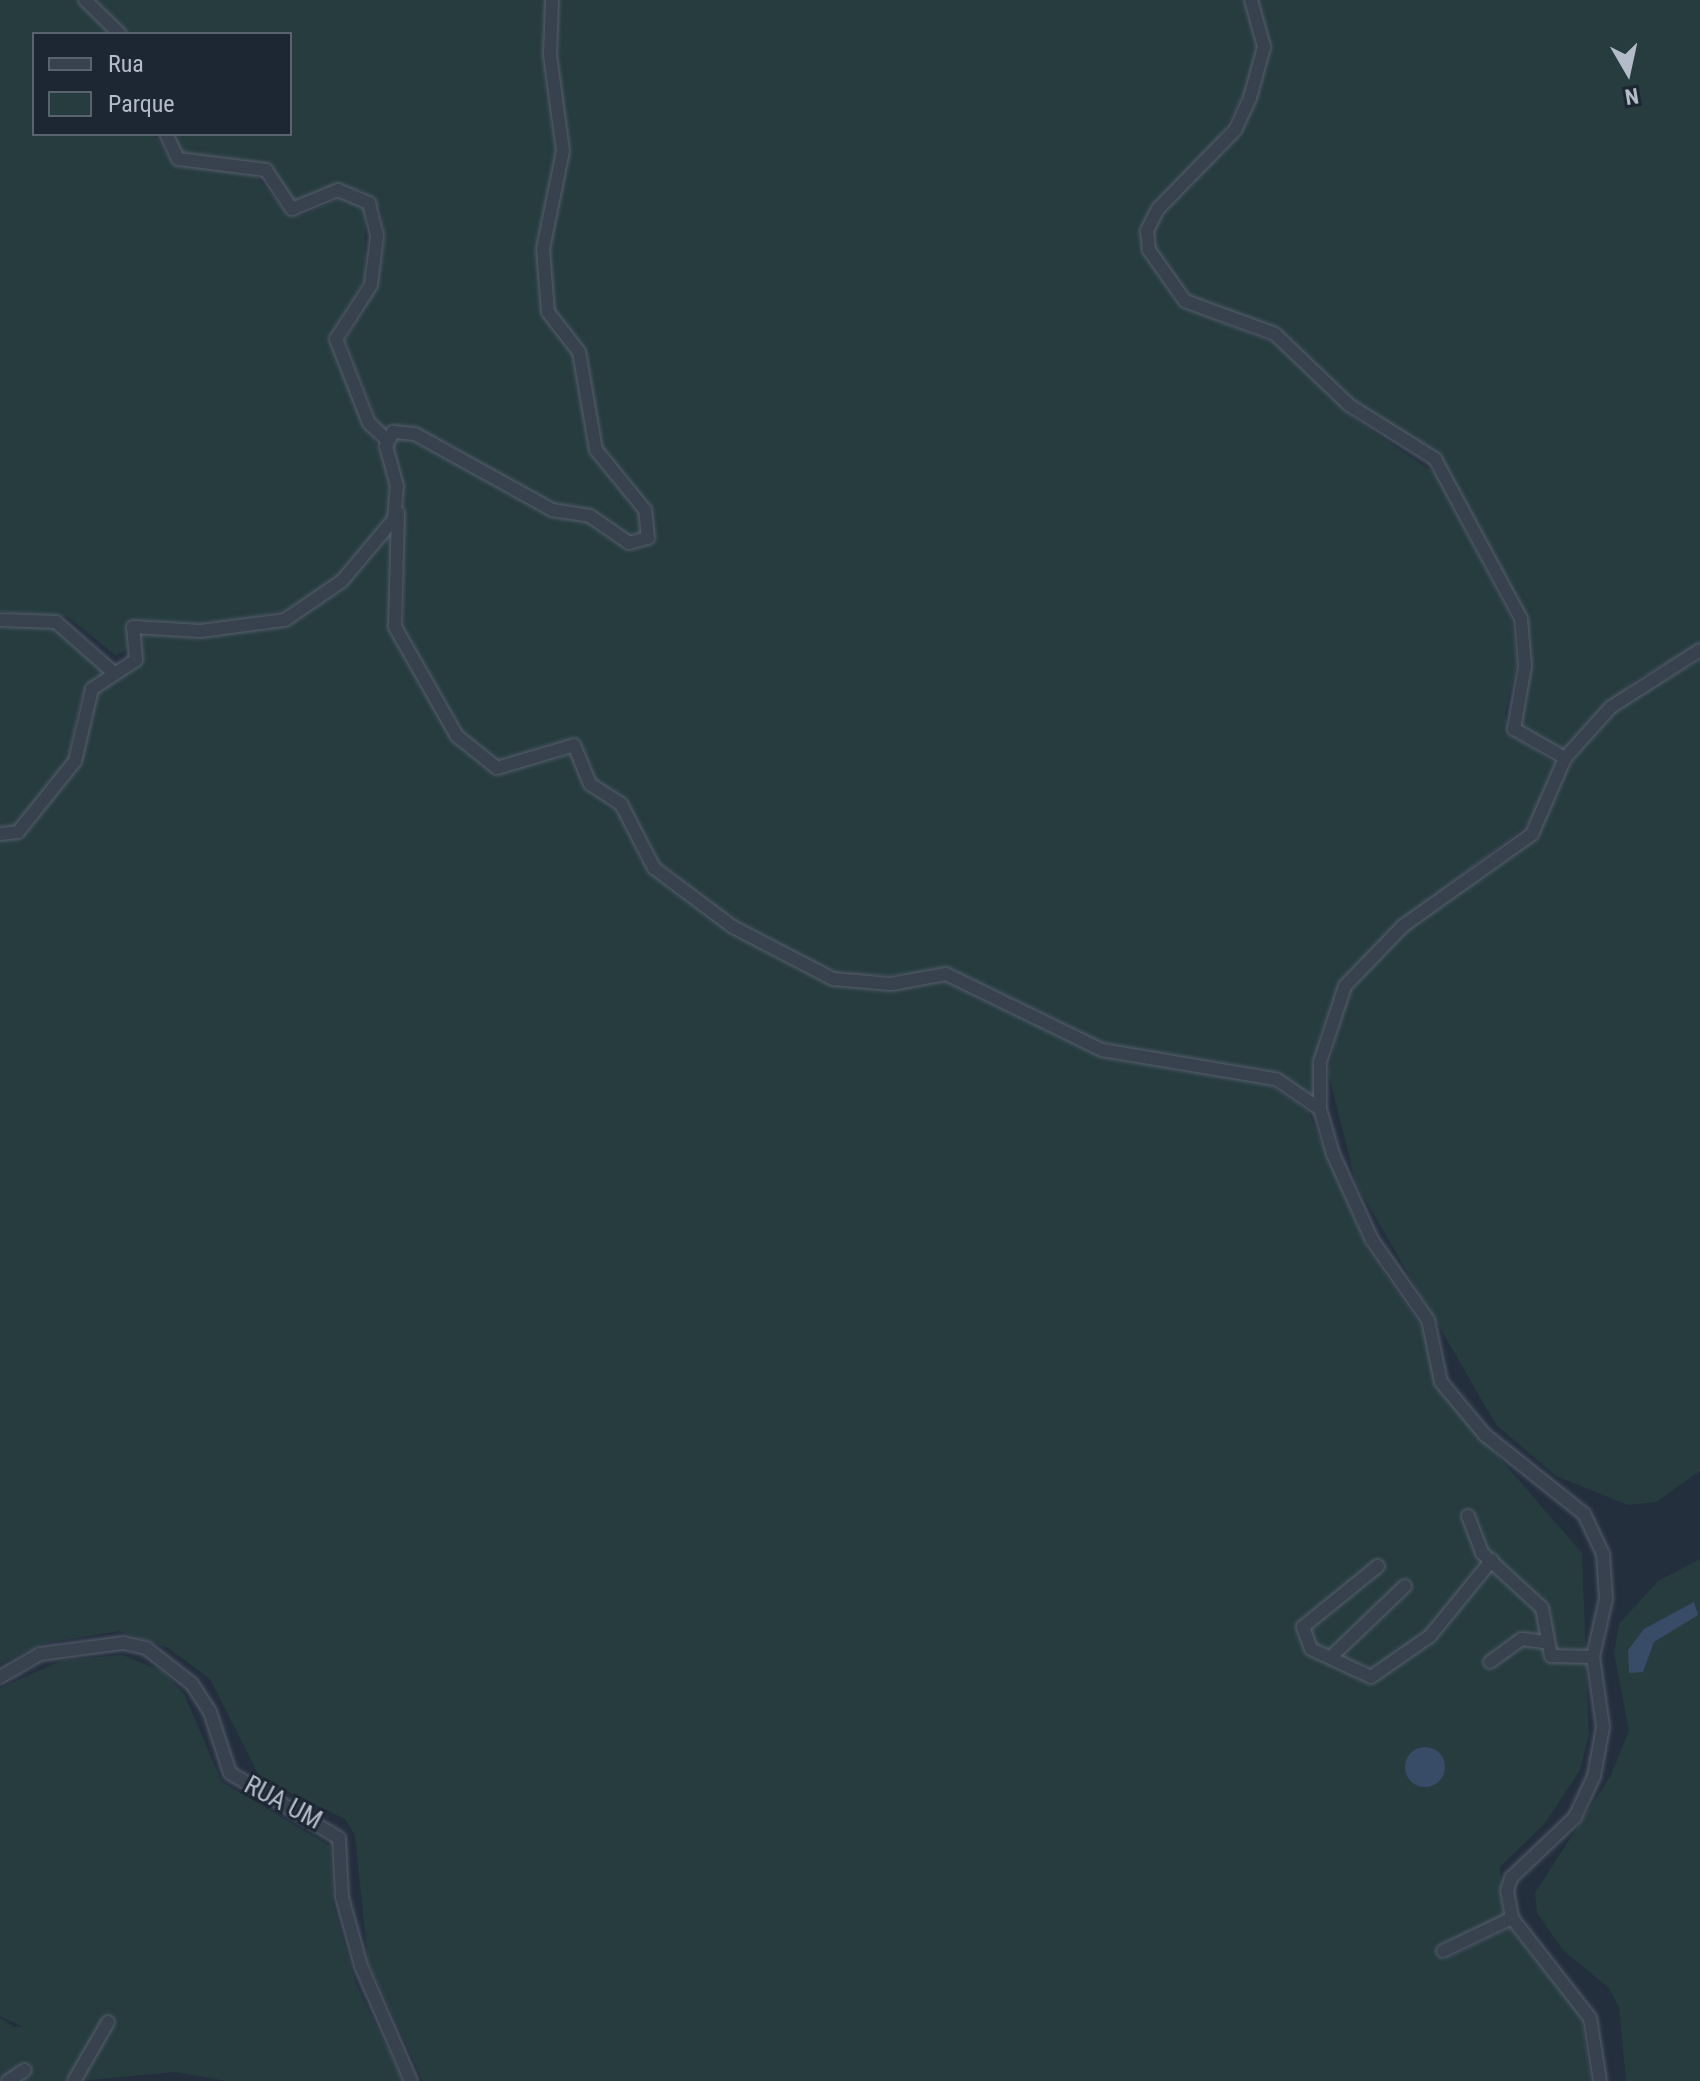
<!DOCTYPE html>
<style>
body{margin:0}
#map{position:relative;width:1700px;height:2081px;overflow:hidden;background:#242f3e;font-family:"Roboto Condensed",sans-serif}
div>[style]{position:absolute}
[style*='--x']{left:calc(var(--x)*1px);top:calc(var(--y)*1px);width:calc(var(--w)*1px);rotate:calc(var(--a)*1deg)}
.green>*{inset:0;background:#263c3f}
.water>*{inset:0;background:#394c67}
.round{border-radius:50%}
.roads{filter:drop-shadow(0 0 2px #565f6c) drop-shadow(0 0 2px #565f6c)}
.minor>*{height:12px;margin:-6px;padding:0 6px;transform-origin:6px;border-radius:6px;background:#38414e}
span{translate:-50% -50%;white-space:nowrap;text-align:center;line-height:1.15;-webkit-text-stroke:6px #1d2633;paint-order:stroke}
.street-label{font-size:26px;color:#b4bcc9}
.legend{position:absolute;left:32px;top:32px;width:260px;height:104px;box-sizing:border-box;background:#1d2633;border:2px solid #59626f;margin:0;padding:10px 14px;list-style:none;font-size:24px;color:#b4bcc9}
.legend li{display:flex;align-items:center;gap:16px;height:40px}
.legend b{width:40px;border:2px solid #59626f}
.north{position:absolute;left:1588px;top:32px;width:80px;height:80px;-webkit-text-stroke:6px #1d2633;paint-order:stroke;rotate:171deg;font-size:22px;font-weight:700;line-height:32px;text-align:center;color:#b4bcc9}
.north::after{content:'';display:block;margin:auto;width:28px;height:36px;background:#b4bcc9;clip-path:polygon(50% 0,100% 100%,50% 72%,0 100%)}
</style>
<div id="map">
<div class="green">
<div style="clip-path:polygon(0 0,80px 0,115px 34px,34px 34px,34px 134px,154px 134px,172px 162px,254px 173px,287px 213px,303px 215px,341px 198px,365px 207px,365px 279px,328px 338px,389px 471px,389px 516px,356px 561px,307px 606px,207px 627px,138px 623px,128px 629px,128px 649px,116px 656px,68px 617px,0 612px)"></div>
<div style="clip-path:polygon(89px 0,1245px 0,1258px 41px,1250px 85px,1216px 143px,1153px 204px,1142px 226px,1142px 251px,1179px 305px,1286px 348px,1353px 418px,1436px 474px,1511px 618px,1517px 662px,1505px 714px,1509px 733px,1555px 763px,1533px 821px,1392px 928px,1342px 983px,1320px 1035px,1315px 1098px,1260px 1069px,1167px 1059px,1068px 1033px,955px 972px,838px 977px,746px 931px,656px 860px,622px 798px,594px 782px,576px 742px,500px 763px,465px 736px,404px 630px,403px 485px,345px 341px,377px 286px,385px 237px,381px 209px,361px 190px,339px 189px,298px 207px,264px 165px,180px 157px,171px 134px,290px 134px,290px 34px,124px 34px)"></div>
<div style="clip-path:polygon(1256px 0,1700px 0,1700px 645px,1635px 680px,1563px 753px,1519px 728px,1530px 656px,1526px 620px,1441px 458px,1345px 395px,1281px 332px,1194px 300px,1158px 258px,1151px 237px,1157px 217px,1227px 148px,1259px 88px,1269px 45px)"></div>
<div style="clip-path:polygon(395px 526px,390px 624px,469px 753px,487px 769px,506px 771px,571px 750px,585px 784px,624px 816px,640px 859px,752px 942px,838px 983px,947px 981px,1096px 1052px,1263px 1081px,1308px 1111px,1367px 1249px,1424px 1330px,1439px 1388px,1582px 1553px,1589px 1735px,1580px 1770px,1545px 1823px,1500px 1867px,1503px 1916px,1437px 1946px,1444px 1960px,1510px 1928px,1581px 2016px,1591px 2081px,423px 2081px,368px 1961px,355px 1835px,345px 1819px,260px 1778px,210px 1679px,168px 1648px,119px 1631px,41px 1644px,0 1664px,0 837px,78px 766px,96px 693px,135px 664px,136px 632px,293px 621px,336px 593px)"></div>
<div style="clip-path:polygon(0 624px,55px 625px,105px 671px,81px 697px,68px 760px,16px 830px,0 832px)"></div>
<div style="clip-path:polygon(1700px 660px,1700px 1471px,1656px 1502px,1628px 1505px,1556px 1476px,1497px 1426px,1356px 1184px,1328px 1072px,1346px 996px,1373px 964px,1410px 928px,1535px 840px,1565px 772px,1595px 731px,1623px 704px)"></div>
<div style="clip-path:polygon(1700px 1559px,1700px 2081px,1626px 2081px,1619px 2007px,1608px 1987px,1563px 1950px,1537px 1913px,1535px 1893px,1611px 1775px,1629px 1731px,1614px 1653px,1619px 1624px,1658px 1581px)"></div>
<div style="clip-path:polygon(123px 1655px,164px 1672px,184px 1694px,222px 1782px,330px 1846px,333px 1904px,356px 1984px,403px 2081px,226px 2081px,175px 2072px,79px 2081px,107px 2020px,66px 2081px,0 2081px,0 2018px,14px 2027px,23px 2027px,0 2016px,0 1688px,63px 1660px)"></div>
</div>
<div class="water">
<div style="clip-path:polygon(1694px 1602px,1698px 1615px,1654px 1642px,1643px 1672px,1629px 1673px,1628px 1650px,1644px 1629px)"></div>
<div class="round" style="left:1405px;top:1747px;width:40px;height:40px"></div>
</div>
<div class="roads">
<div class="minor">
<div style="--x:85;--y:0;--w:49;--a:44.2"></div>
<div style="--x:1251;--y:0;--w:49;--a:74.5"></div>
<div style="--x:1264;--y:47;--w:53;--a:105.4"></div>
<div style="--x:1250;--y:98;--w:35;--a:115"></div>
<div style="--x:1235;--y:130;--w:110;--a:134.3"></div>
<div style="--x:1158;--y:209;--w:25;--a:117"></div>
<div style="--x:1147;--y:231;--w:19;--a:84"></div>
<div style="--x:1149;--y:250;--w:62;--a:54.8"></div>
<div style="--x:1185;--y:301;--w:96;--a:20.1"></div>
<div style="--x:1275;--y:334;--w:103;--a:43.8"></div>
<div style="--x:1349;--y:405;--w:102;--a:32.1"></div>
<div style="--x:1435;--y:459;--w:182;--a:61.7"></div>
<div style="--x:1521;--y:619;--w:47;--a:85.1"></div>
<div style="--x:1525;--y:666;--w:64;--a:99.9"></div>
<div style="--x:1514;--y:729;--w:59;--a:29.6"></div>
<div style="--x:166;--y:134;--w:28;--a:64"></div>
<div style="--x:178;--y:159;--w:89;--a:7.1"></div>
<div style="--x:266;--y:170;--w:47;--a:56.3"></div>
<div style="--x:292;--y:209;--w:50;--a:-22.4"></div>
<div style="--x:338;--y:190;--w:34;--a:23"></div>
<div style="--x:369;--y:203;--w:34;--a:76"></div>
<div style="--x:377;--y:236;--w:49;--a:97"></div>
<div style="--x:371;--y:285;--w:64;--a:122.9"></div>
<div style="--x:336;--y:339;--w:90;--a:68.6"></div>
<div style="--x:369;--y:423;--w:25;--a:43"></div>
<div style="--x:398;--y:513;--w:114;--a:91.5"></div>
<div style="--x:395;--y:627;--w:125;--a:60.4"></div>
<div style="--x:457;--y:736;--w:51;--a:38.7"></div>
<div style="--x:497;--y:768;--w:80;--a:-16.6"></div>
<div style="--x:574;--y:745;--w:42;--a:67.7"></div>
<div style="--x:590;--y:784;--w:37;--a:33"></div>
<div style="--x:621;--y:804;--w:72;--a:62.7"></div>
<div style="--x:654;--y:868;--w:99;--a:36.8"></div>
<div style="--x:733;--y:927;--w:113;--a:27.5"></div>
<div style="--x:833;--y:979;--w:58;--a:4.9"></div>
<div style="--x:891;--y:984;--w:56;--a:-10.3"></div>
<div style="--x:946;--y:974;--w:174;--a:26"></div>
<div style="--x:1102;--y:1050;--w:176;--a:9.5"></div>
<div style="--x:1276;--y:1079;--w:53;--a:34.3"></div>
<div style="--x:0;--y:620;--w:56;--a:2"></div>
<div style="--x:56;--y:622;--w:76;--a:41.3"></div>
<div style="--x:0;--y:834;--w:18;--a:-6"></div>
<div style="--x:18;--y:832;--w:91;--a:-51.2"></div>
<div style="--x:75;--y:761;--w:74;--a:-76.7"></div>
<div style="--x:92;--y:689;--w:53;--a:-33.4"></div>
<div style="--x:136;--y:660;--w:33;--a:-95"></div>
<div style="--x:133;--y:627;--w:68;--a:3.4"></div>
<div style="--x:201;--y:631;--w:85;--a:-7.5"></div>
<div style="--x:285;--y:620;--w:69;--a:-34.4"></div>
<div style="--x:342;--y:581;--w:81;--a:-50"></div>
<div style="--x:394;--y:519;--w:33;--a:-85"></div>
<div style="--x:397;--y:486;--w:41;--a:-105.4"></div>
<div style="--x:386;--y:446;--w:16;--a:-63"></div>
<div style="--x:393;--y:432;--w:22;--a:5"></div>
<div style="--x:415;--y:434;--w:157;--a:29"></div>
<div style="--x:552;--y:510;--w:38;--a:9"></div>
<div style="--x:590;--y:516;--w:47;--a:34.7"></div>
<div style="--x:629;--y:543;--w:20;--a:-15"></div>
<div style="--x:648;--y:538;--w:28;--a:-96"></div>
<div style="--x:645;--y:510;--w:77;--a:-129.2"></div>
<div style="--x:596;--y:450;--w:99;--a:-99.8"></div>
<div style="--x:579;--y:352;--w:51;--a:-127.8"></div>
<div style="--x:548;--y:312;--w:63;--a:-94.5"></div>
<div style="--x:543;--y:249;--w:100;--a:-78.5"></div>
<div style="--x:563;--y:151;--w:97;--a:-97.7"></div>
<div style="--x:550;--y:55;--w:55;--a:-87.9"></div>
<div style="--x:1468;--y:1516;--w:40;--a:69"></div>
<div style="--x:1482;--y:1553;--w:81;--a:42.5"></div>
<div style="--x:1542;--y:1608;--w:49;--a:79.4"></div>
<div style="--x:1551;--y:1656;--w:42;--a:1.4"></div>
<div style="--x:1378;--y:1566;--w:97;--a:140.9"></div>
<div style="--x:1303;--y:1627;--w:23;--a:70"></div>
<div style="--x:1311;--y:1649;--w:66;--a:25"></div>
<div style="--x:1371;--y:1677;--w:72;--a:-34.8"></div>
<div style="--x:1430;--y:1636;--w:98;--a:-50.8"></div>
<div style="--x:1332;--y:1656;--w:101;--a:-43.8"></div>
<div style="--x:1490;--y:1662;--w:39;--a:-36"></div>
<div style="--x:1522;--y:1639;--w:22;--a:8"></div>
<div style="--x:0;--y:1677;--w:46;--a:-29.9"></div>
<div style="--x:40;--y:1654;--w:85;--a:-7.5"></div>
<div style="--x:124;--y:1643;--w:23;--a:13"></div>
<div style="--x:146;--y:1648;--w:58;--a:38"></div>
<div style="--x:192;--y:1684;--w:33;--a:57"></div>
<div style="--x:210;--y:1712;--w:64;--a:71.8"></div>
<div style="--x:230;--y:1773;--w:127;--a:30.8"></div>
<div style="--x:339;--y:1838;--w:59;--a:87.1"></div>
<div style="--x:342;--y:1897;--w:72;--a:74.6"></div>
<div style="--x:361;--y:1966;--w:125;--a:66.5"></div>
<div style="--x:1443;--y:1951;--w:76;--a:-25.6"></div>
<div style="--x:8;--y:2081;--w:20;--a:-33"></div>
<div style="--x:74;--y:2081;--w:68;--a:-60"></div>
<div style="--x:1600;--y:2081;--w:64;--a:-99"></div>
<div style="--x:1590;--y:2018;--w:127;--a:-128"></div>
<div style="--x:1512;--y:1918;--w:27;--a:-100"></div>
<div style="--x:1507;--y:1891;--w:14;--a:-73"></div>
<div style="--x:1511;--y:1878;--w:88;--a:-43.6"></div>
<div style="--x:1575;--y:1817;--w:45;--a:-65.1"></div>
<div style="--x:1594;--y:1776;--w:50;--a:-79.6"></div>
<div style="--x:1603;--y:1727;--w:71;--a:-98.1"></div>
<div style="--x:1593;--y:1657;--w:59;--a:-77.4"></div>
<div style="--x:1606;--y:1599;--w:45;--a:-93.8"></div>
<div style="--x:1603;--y:1554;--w:44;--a:-115.4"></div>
<div style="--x:1584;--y:1514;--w:127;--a:-141.4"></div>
<div style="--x:1485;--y:1435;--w:69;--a:-129.7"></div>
<div style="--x:1441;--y:1382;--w:63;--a:-101.8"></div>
<div style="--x:1428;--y:1320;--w:98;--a:-125"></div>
<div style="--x:1372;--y:1240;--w:94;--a:-114.4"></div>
<div style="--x:1333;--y:1154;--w:47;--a:-106.1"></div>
<div style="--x:1320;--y:1109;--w:47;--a:-90"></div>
<div style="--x:1320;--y:1062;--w:80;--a:-71.8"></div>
<div style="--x:1345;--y:986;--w:83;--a:-46"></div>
<div style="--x:1403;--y:926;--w:158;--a:-35.5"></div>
<div style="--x:1532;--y:834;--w:83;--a:-66.5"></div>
<div style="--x:1565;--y:758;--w:69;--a:-48"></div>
<div style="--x:1611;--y:707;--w:106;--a:-32.6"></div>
</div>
</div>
<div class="street-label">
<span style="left:283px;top:1803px;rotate:28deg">RUA UM</span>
</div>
<ul class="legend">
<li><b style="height:10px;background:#38414e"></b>Rua</li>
<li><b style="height:22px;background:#263c3f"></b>Parque</li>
</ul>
<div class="north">N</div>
</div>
